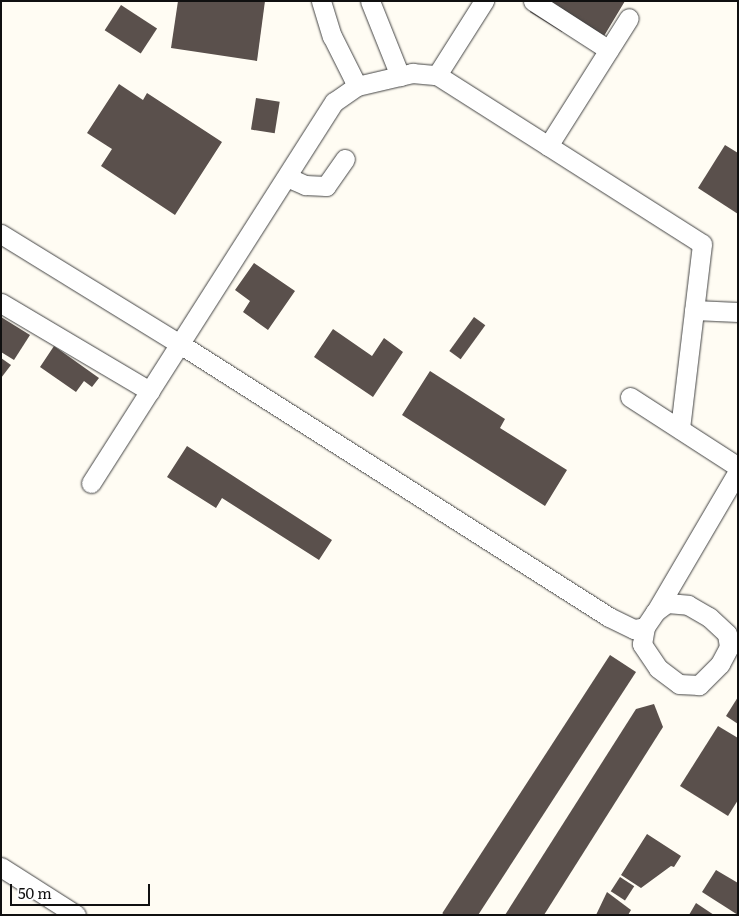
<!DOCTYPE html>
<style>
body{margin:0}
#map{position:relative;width:739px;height:916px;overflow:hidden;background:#fffcf3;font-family:Literata,serif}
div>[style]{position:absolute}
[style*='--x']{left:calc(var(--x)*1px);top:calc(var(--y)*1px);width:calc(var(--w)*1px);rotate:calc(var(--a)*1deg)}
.building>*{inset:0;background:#5a504c;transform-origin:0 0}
.roads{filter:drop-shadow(0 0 1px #434343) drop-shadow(0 0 1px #434343)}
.minor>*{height:19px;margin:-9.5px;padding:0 9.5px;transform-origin:9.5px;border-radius:9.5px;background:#fff}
span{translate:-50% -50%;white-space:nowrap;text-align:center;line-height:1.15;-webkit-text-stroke:5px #fff;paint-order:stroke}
.frame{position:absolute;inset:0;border:2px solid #101010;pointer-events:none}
.scale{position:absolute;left:10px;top:884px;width:140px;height:22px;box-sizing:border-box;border:2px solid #101010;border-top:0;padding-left:6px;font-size:15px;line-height:18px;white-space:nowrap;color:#101010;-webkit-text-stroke:4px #fff;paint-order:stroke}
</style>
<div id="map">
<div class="building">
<div style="clip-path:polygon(178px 1px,265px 1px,257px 61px,171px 48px)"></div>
<div style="clip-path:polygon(536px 1px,625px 1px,604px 36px,572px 16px,562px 32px,530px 12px)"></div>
<div style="left:121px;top:5px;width:43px;height:30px;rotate:33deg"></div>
<div style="clip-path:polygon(119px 84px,143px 100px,147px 93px,222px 142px,175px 215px,101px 166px,112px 149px,87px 133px)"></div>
<div style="left:256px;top:98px;width:24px;height:32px;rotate:9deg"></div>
<div style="clip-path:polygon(725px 145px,738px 153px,738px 214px,698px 188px)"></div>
<div style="clip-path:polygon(254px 263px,295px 291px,268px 330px,243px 312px,250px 301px,235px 290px)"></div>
<div style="clip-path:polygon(1px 317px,30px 335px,14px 360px,1px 352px)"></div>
<div style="left:474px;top:317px;width:14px;height:42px;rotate:36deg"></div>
<div style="clip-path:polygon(333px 329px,372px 356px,384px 338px,403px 352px,373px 397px,314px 357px)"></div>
<div style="clip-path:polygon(54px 346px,99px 378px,92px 387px,84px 381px,76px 392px,40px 367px)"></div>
<div style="clip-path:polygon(1px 358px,11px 365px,1px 378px)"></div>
<div style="clip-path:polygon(430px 371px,505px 419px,500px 428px,567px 470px,545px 506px,402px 415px)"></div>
<div style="clip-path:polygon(187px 446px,332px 540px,319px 560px,222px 498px,216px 508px,167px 477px)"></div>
<div style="left:610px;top:655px;width:31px;height:308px;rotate:33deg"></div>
<div style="clip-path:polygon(738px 697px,738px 724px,726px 716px)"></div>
<div style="clip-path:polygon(654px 704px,663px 727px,544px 915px,505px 915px,636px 709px)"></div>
<div style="clip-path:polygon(718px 726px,738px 738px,738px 800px,728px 816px,680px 786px)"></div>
<div style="clip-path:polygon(647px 834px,681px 856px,674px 867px,671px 866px,641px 888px,621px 875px)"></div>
<div style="clip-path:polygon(716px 870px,738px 883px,738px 915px,702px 892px)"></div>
<div style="left:620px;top:877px;width:17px;height:17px;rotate:33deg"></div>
<div style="clip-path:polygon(607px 892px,631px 910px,628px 915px,596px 915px)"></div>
<div style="clip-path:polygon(696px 903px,714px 915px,689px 915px)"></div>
</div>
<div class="roads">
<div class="minor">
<div style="--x:321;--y:1;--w:37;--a:73"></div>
<div style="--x:332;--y:36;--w:56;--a:63.4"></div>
<div style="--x:370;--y:1;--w:81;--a:68.2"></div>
<div style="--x:533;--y:1;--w:90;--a:32.8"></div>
<div style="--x:437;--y:75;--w:88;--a:-57.6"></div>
<div style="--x:548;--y:146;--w:151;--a:-57.7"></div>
<div style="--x:287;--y:177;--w:20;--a:24"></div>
<div style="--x:305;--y:185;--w:21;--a:3"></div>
<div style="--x:326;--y:186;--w:33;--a:-55"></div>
<div style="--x:1;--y:234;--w:210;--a:31.6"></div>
<div style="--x:180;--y:344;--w:508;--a:32.47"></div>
<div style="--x:609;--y:617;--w:28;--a:26"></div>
<div style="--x:634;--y:629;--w:11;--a:-10"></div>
<div style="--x:645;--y:627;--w:18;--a:-56"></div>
<div style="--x:655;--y:612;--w:15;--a:-37"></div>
<div style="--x:667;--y:603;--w:21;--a:5"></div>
<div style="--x:688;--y:605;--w:24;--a:30"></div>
<div style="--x:709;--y:617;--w:25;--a:43"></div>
<div style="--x:727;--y:634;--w:13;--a:81"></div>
<div style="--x:729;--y:647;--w:19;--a:118"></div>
<div style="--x:720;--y:664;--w:30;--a:135"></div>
<div style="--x:699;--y:685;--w:20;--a:-177"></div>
<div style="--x:679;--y:684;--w:26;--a:-143"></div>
<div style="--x:658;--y:668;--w:29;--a:-124"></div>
<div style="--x:642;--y:644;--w:17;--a:-80"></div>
<div style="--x:1;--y:303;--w:173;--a:30.6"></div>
<div style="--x:694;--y:310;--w:44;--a:2.6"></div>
<div style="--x:630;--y:397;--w:129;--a:32.9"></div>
<div style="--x:91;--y:483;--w:452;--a:-57.5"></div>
<div style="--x:334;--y:102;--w:28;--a:-35"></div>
<div style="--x:357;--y:86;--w:57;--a:-13.3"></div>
<div style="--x:412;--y:73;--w:25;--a:5"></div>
<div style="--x:437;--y:75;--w:314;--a:32.5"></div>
<div style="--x:702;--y:244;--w:186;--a:96.8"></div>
<div style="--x:656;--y:611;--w:162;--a:-59.6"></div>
<div style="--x:1;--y:867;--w:89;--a:32.6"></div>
</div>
</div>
<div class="frame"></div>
<div class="scale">50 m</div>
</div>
